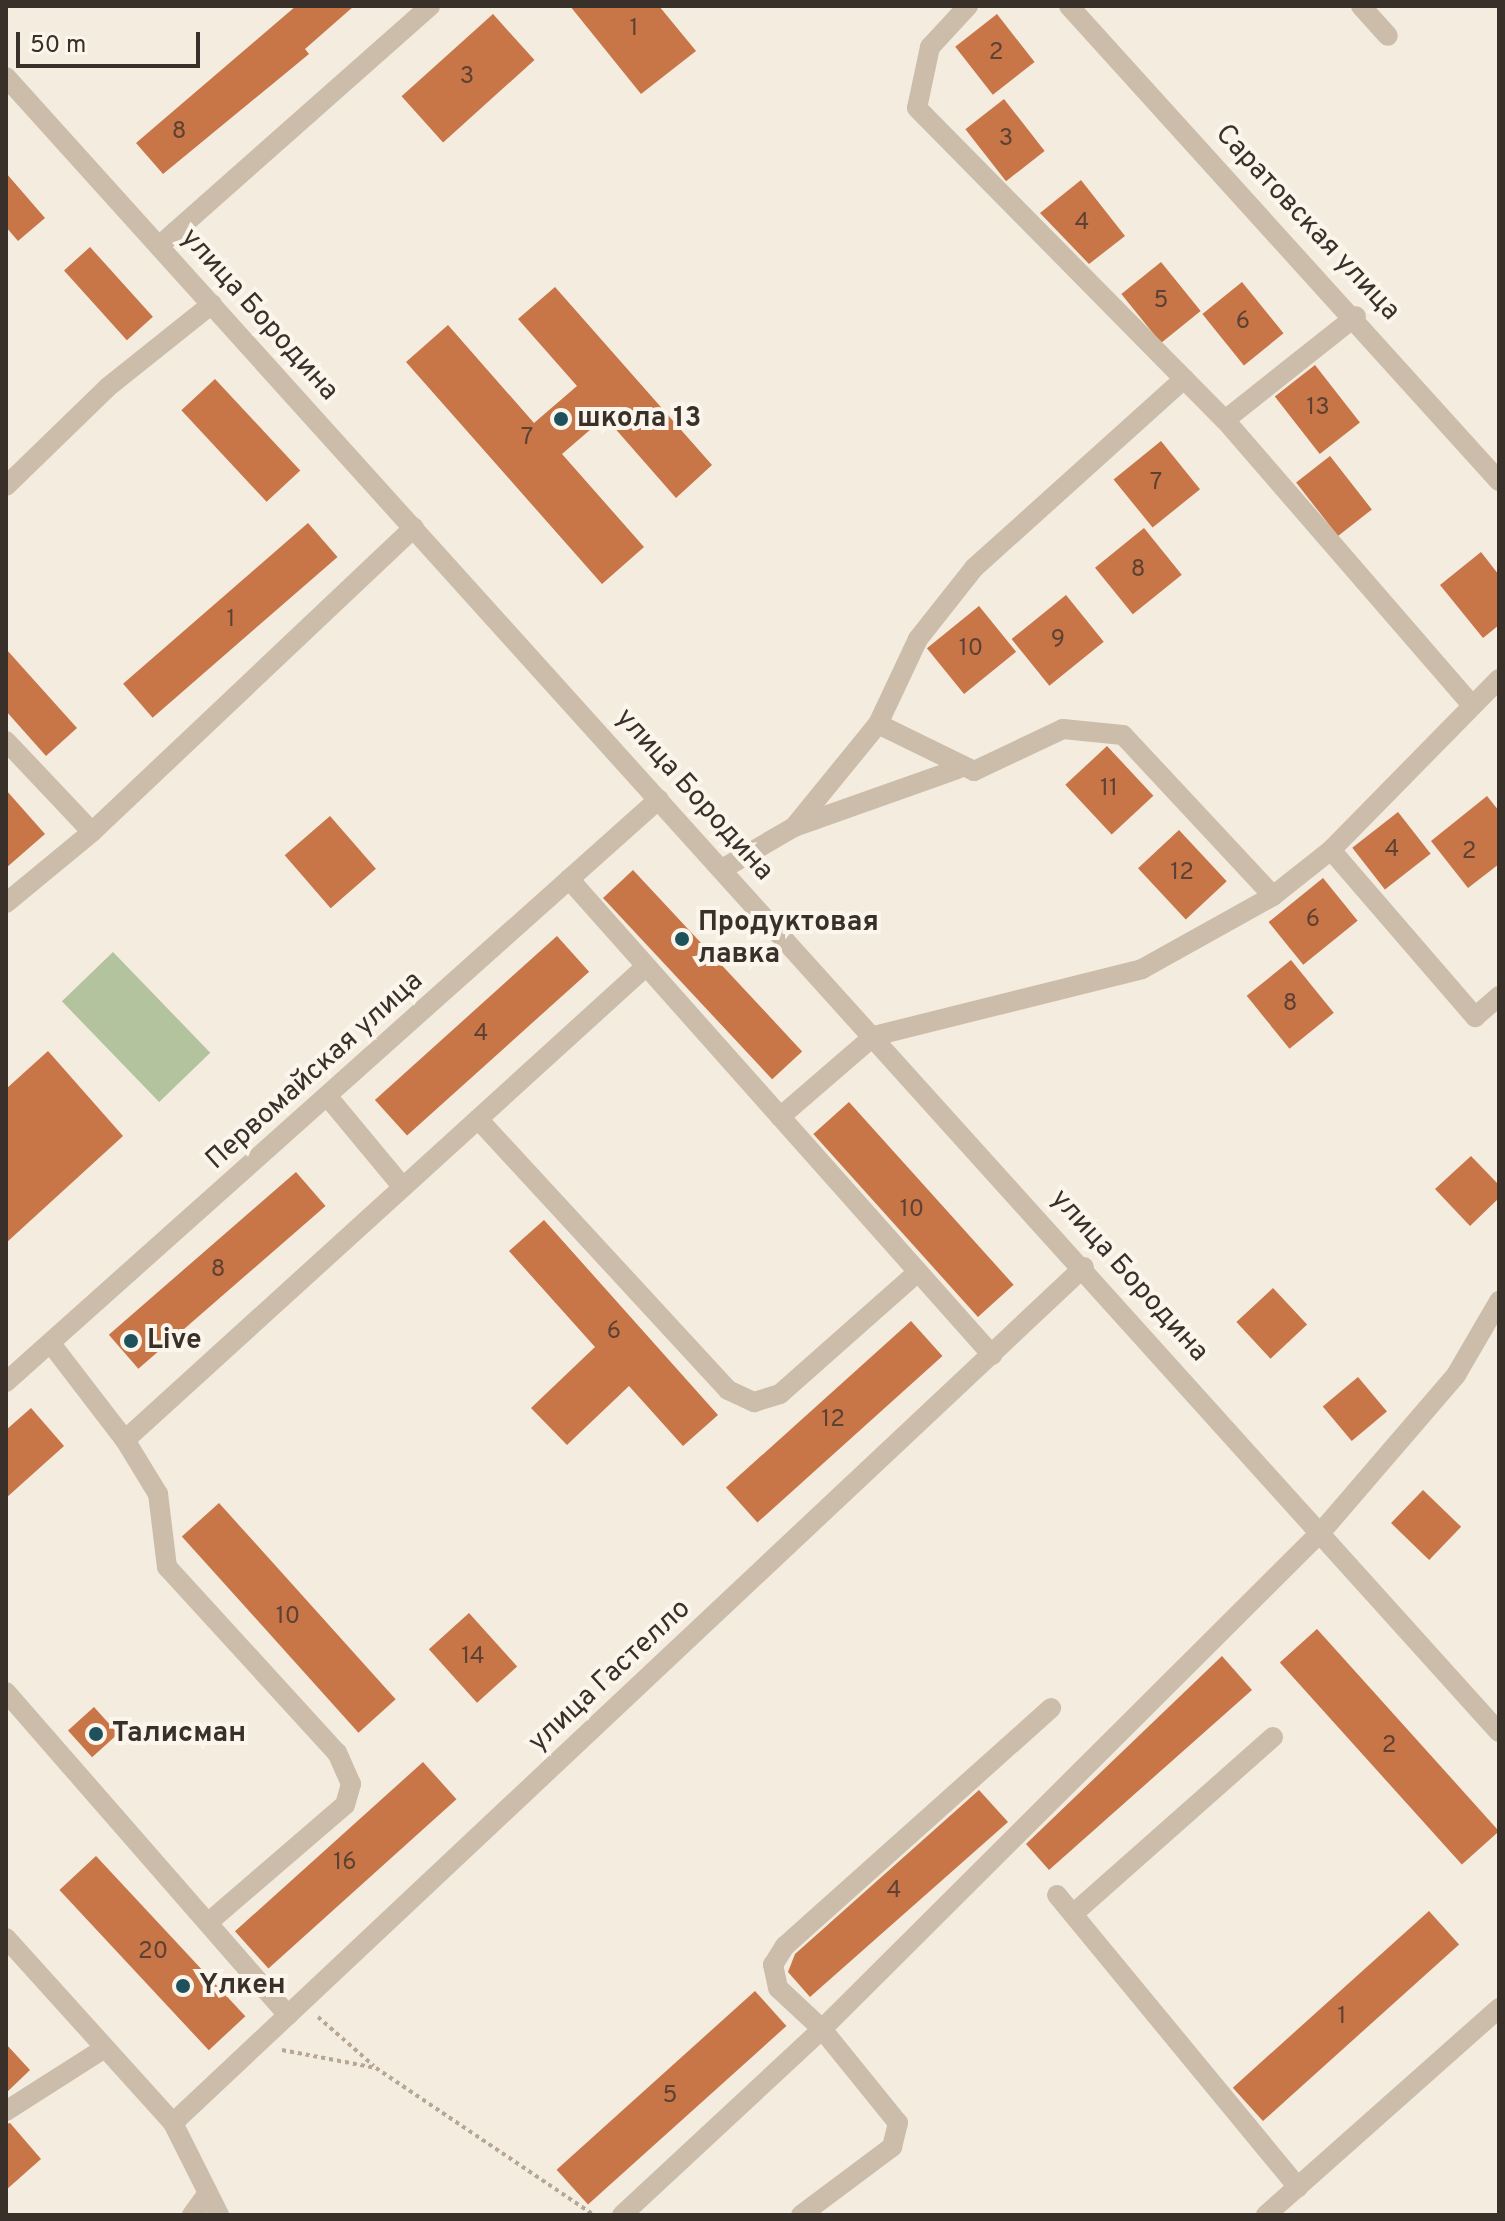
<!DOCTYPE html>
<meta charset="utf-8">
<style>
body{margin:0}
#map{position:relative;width:1505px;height:2221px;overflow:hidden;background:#f3ecdf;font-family:Overpass,sans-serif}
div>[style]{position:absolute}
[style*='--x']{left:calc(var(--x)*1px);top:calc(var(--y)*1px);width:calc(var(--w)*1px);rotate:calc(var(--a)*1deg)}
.green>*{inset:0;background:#b3c39e;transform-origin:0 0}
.building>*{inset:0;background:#c87548;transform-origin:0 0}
.path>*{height:4px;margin-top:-2px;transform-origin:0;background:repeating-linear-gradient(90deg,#b8a794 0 4px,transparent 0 8px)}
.minor>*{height:20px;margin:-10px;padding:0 10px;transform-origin:10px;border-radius:10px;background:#ccbdaa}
.dots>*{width:22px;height:22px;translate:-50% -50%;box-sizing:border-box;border:4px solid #fbf5eb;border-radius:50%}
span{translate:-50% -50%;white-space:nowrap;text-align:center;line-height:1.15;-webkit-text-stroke:8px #fbf5eb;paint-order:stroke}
.number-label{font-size:24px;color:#5d4132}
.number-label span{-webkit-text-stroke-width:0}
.street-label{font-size:28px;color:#39302a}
.poi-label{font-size:28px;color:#39302a;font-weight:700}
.left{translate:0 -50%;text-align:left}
.frame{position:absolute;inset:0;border:8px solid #39302a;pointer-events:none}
.scale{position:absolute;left:16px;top:32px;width:184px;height:36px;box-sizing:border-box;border:4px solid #39302a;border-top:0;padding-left:10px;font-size:24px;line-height:28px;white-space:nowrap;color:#39302a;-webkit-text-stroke:6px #fbf5eb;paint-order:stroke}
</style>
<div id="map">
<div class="green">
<div style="left:113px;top:952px;width:140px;height:71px;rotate:46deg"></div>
</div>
<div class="building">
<div style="clip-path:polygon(296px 6px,354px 6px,305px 49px,309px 54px,163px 174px,136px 143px)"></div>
<div style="clip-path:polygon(570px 6px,659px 6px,696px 51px,641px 94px)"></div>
<div style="left:493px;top:14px;width:62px;height:123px;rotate:48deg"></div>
<div style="left:997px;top:14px;width:61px;height:53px;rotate:52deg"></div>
<div style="left:1004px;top:99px;width:66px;height:49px;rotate:52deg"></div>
<div style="clip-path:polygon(6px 173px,45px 218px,18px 241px,6px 227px)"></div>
<div style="clip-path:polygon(1081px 180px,1125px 236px,1089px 264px,1040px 213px)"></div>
<div style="left:90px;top:247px;width:94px;height:35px;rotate:48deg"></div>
<div style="left:1161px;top:262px;width:63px;height:51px;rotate:51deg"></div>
<div style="left:1242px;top:282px;width:66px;height:51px;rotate:51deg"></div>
<div style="clip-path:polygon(555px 287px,712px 465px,676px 498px,605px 417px,562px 454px,644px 547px,602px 584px,406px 362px,448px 325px,534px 423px,577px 386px,518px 319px)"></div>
<div style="left:1315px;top:365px;width:73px;height:51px;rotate:52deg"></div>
<div style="left:215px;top:379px;width:125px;height:46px;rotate:47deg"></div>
<div style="left:1161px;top:441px;width:62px;height:61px;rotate:51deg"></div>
<div style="left:1330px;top:456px;width:68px;height:43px;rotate:52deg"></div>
<div style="left:308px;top:523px;width:45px;height:245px;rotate:49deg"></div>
<div style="left:1144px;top:528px;width:60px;height:63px;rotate:51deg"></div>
<div style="clip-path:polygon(1481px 552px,1499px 575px,1499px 625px,1483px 638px,1440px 585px)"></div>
<div style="left:1066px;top:595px;width:60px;height:70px;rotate:51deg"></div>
<div style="left:979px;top:606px;width:59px;height:67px;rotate:51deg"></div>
<div style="clip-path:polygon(6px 649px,77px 728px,46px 756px,6px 711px)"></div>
<div style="left:1107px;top:746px;width:68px;height:57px;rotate:47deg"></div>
<div style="clip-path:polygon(6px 790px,45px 834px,6px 868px)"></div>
<div style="clip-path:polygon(1487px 796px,1499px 811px,1499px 864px,1468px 888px,1431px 841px)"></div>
<div style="left:1398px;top:812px;width:53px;height:58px;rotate:52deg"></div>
<div style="left:330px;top:816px;width:70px;height:60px;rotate:49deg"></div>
<div style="left:1179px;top:830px;width:70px;height:56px;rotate:47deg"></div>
<div style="left:633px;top:870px;width:248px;height:41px;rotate:47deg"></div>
<div style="left:1323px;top:878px;width:55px;height:70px;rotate:51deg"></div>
<div style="left:557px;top:936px;width:48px;height:245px;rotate:48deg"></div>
<div style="left:1291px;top:960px;width:68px;height:57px;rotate:51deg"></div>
<div style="clip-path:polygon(48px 1051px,123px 1136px,6px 1243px,6px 1089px)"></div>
<div style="left:849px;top:1102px;width:246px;height:48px;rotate:48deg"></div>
<div style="clip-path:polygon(1471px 1156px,1499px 1185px,1499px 1198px,1470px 1226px,1435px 1189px)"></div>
<div style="left:296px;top:1172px;width:45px;height:248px;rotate:49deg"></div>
<div style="clip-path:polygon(544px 1220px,718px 1415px,683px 1446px,629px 1386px,567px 1445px,531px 1408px,595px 1347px,509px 1251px)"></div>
<div style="left:1273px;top:1288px;width:50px;height:50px;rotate:47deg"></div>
<div style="left:911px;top:1321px;width:47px;height:249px;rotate:48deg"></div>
<div style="left:1358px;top:1377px;width:45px;height:46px;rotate:50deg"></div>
<div style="clip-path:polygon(31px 1408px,64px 1446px,6px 1498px,6px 1430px)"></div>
<div style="left:1423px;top:1490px;width:53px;height:46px;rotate:44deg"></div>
<div style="left:219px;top:1503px;width:264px;height:50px;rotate:48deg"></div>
<div style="left:469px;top:1613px;width:72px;height:54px;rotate:48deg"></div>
<div style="left:1317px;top:1629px;width:272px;height:50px;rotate:48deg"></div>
<div style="clip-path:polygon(1222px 1656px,1252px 1690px,1049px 1870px,1026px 1844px)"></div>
<div style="left:94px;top:1707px;width:36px;height:35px;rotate:48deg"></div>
<div style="left:423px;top:1762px;width:50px;height:253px;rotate:48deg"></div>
<div style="clip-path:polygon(979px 1790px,1008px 1822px,810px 1997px,788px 1972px,795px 1954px)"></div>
<div style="left:96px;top:1856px;width:219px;height:50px;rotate:47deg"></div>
<div style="left:1429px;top:1911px;width:45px;height:264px;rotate:48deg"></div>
<div style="left:755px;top:1991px;width:47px;height:267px;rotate:48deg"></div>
<div style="clip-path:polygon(6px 2044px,30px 2070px,6px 2093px)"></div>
<div style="clip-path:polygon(10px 2123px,41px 2159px,6px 2190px,6px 2124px)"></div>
</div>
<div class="path">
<div style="--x:318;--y:2017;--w:74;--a:41.2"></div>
<div style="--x:282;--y:2050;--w:96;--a:10.8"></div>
<div style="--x:376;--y:2068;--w:263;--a:34"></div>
</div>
<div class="minor">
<div style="--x:968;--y:6;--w:56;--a:132.8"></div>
<div style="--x:930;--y:47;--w:62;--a:102"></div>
<div style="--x:917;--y:108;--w:438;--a:45.4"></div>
<div style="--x:1225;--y:420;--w:377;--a:49.1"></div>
<div style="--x:1069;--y:6;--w:641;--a:47.85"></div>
<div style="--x:1361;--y:6;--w:40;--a:48"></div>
<div style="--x:6;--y:77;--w:2229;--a:47.95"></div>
<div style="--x:159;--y:246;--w:362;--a:-41.5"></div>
<div style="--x:1225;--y:420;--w:167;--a:-38.4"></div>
<div style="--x:6;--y:486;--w:142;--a:-44.1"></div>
<div style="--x:108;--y:387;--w:133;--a:-38.6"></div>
<div style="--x:1499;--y:679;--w:240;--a:134.5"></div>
<div style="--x:1331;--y:850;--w:221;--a:49.2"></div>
<div style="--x:1475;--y:1017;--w:32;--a:-41"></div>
<div style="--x:878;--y:724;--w:107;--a:26.1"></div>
<div style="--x:974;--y:771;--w:98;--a:-25.3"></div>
<div style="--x:1063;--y:729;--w:60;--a:5.7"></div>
<div style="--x:1123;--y:735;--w:220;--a:47"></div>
<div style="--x:6;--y:741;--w:125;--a:46.6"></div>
<div style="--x:794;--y:827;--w:174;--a:-19.5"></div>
<div style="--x:724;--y:868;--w:81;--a:-30.4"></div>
<div style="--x:794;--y:827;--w:133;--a:-50.8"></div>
<div style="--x:878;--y:724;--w:94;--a:-64.8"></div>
<div style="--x:918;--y:639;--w:90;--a:-51.7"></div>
<div style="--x:974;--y:568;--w:283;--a:-42"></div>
<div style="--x:569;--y:879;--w:637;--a:48.37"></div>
<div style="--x:6;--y:903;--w:112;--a:-39.5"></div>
<div style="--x:92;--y:832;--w:443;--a:-43.4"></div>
<div style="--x:328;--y:1097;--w:116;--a:50.3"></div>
<div style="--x:780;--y:1117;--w:124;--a:-40.8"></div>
<div style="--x:874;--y:1036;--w:276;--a:-14"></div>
<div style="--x:1142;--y:969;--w:150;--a:-29.1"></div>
<div style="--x:1273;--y:896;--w:74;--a:-38.4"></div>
<div style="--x:478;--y:1119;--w:369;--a:47.3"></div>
<div style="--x:728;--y:1390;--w:29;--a:25"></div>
<div style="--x:754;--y:1402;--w:27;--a:-17"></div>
<div style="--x:780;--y:1394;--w:184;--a:-41.5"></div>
<div style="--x:52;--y:1345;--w:120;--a:52.5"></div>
<div style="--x:6;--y:1382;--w:875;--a:-41.76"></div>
<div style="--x:6;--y:1692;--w:429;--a:48.9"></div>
<div style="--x:1057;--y:1895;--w:379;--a:50.5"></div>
<div style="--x:1073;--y:1914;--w:267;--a:-41.5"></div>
<div style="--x:210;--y:1921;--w:178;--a:-40.7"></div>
<div style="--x:345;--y:1805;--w:22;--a:-74"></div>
<div style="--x:351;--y:1784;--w:34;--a:-114"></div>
<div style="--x:337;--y:1753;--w:252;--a:-132.4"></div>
<div style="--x:167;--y:1567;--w:74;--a:-97"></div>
<div style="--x:158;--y:1494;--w:63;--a:-121.4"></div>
<div style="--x:125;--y:1440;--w:700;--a:-42.28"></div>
<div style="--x:6;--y:1938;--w:249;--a:47.9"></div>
<div style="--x:173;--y:2123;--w:103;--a:63.4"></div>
<div style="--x:6;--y:2111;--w:117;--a:-32.5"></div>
<div style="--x:173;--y:2123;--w:1250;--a:-43.22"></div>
<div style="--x:192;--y:2215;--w:27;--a:-54"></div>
<div style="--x:622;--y:2215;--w:273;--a:-42.9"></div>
<div style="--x:822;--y:2029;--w:60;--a:-137"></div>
<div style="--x:778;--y:1988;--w:24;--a:-102"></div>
<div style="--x:773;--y:1965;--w:22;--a:-58"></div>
<div style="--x:785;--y:1946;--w:357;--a:-41.8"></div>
<div style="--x:801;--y:2215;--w:114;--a:-36.8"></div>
<div style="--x:892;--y:2147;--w:25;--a:-76"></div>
<div style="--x:898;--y:2123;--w:121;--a:-129"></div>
<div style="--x:822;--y:2029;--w:706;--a:-44.89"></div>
<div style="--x:1322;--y:1531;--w:206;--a:-49.3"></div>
<div style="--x:1456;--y:1375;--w:86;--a:-59.8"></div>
<div style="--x:1266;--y:2215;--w:312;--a:-41.6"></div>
</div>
<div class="dots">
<div style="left:561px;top:419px;background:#1e515c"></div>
<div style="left:682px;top:939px;background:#1e515c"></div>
<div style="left:131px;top:1341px;background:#1e515c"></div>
<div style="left:96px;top:1734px;background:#1e515c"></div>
<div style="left:183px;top:1986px;background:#1e515c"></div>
</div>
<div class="number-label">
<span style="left:634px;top:30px">1</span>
<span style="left:996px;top:54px">2</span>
<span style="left:467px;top:78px">3</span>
<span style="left:179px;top:133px">8</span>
<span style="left:1006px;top:140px">3</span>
<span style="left:1082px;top:224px">4</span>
<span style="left:1161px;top:302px">5</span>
<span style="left:1243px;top:323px">6</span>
<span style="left:1318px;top:409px">13</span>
<span style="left:527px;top:439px">7</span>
<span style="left:1156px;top:484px">7</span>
<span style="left:1138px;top:571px">8</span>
<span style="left:231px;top:621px">1</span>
<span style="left:1058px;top:641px">9</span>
<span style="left:971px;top:650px">10</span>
<span style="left:1109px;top:790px">11</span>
<span style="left:1392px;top:851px">4</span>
<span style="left:1469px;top:853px">2</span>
<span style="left:1182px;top:874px">12</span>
<span style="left:1313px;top:921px">6</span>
<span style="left:1290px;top:1005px">8</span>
<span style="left:481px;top:1035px">4</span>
<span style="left:912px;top:1211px">10</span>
<span style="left:218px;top:1271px">8</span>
<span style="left:614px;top:1333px">6</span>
<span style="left:833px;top:1421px">12</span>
<span style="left:288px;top:1618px">10</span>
<span style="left:473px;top:1658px">14</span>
<span style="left:1389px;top:1747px">2</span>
<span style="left:345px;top:1864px">16</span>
<span style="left:894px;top:1892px">4</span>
<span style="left:153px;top:1953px">20</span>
<span style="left:1342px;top:2018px">1</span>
<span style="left:670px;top:2097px">5</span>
</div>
<div class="street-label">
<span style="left:1307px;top:223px;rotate:47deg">Саратовская улица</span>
<span style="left:259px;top:315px;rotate:48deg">улица Бородина</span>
<span style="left:694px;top:795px;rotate:48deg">улица Бородина</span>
<span style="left:315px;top:1071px;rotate:-42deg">Первомайская улица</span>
<span style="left:1129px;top:1276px;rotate:48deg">улица Бородина</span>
<span style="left:610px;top:1676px;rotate:-43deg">улица Гастелло</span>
</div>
<div class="poi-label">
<span class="left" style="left:577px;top:419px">школа 13</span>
<span class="left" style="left:698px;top:939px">Продуктовая<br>лавка</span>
<span class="left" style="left:147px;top:1341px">Live</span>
<span class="left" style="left:112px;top:1734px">Талисман</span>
<span class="left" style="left:199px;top:1986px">Yлкен</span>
</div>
<div class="frame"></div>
<div class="scale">50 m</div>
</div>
